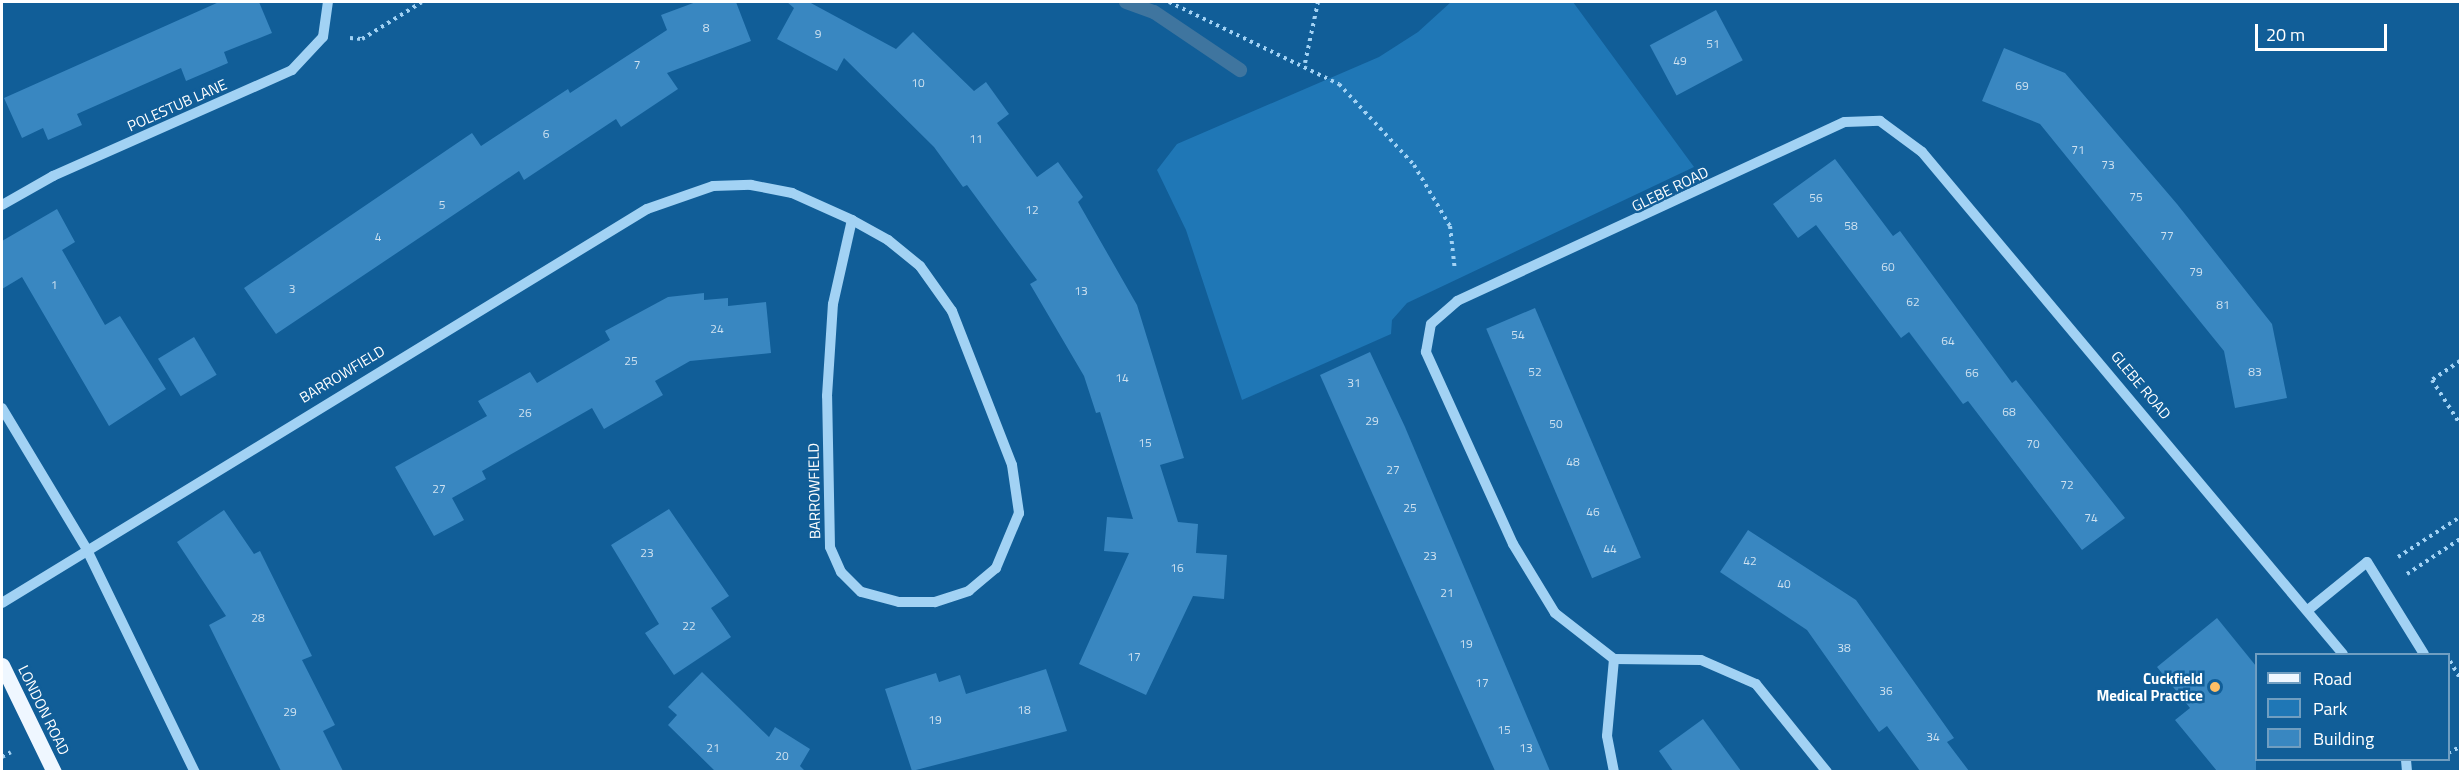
<!DOCTYPE html>
<style>
body{margin:0}
#map{position:relative;width:2462px;height:773px;overflow:hidden;background:#115e98;font-family:"Titillium Web",sans-serif}
div>[style]{position:absolute}
[style*='--x']{left:calc(var(--x)*1px);top:calc(var(--y)*1px);width:calc(var(--w)*1px);rotate:calc(var(--a)*1deg)}
.green>*{inset:0;background:#1f77b6}
.stream>*{height:14px;margin:-7px;padding:0 7px;transform-origin:7px;border-radius:7px;background:#3f759f}
.building>*{inset:0;background:#3987c1;transform-origin:0 0}
.path>*{height:4px;margin-top:-2px;transform-origin:0;background:repeating-linear-gradient(90deg,#a2d2f4 0 3px,transparent 0 7.5px)}
.minor>*{height:10px;margin:-5px;padding:0 5px;transform-origin:5px;border-radius:5px;background:#a2d2f4}
.major>*{height:15px;margin:-7.5px;padding:0 7.5px;transform-origin:7.5px;border-radius:7.5px;background:#eff7ff}
.dots>*{width:16px;height:16px;translate:-50% -50%;box-sizing:border-box;border:3px solid #115e98;border-radius:50%}
span{translate:-50% -50%;white-space:nowrap;text-align:center;line-height:1.15;-webkit-text-stroke:5px #115e98;paint-order:stroke}
.number-label{font-size:12px;color:#cee1f0}
.number-label span{-webkit-text-stroke-width:0}
.street-label{font-size:15px;color:#fff}
.poi-label{font-size:15px;color:#fff;font-weight:700}
.right{translate:-100% -50%;text-align:right}
.frame{position:absolute;inset:0;border:3px solid #fff;pointer-events:none}
.legend{position:absolute;left:2255px;top:653px;width:195px;height:108px;box-sizing:border-box;background:#115e98;border:2px solid #709ec1;margin:0;padding:8px 10px;list-style:none;font-size:18px;color:#fff}
.legend li{display:flex;align-items:center;gap:12px;height:30px}
.legend b{width:30px;border:2px solid #709ec1}
.scale{position:absolute;left:2255px;top:24px;width:132px;height:27px;box-sizing:border-box;border:3px solid #fff;border-top:0;padding-left:8px;font-size:18px;line-height:21px;white-space:nowrap;color:#fff;-webkit-text-stroke:4px #115e98;paint-order:stroke}
</style>
<div id="map">
<div class="green">
<div style="clip-path:polygon(1451px 2px,1573px 2px,1694px 167px,1407px 303px,1392px 320px,1391px 334px,1242px 400px,1186px 230px,1157px 170px,1177px 144px,1379px 57px,1418px 32px)"></div>
</div>
<div class="stream">
<div style="--x:1126;--y:2;--w:30;--a:20"></div>
<div style="--x:1154;--y:12;--w:104;--a:34"></div>
</div>
<div class="building">
<div style="clip-path:polygon(219px 2px,259px 2px,272px 33px,224px 52px,228px 63px,186px 81px,181px 68px,77px 114px,82px 125px,48px 140px,43px 128px,22px 138px,4px 98px)"></div>
<div style="clip-path:polygon(696px 2px,736px 2px,751px 41px,667px 73px,678px 89px,621px 127px,616px 119px,524px 180px,519px 171px,276px 334px,244px 288px,472px 133px,481px 146px,568px 89px,570px 93px,667px 30px,661px 15px)"></div>
<div style="clip-path:polygon(787px 2px,809px 2px,896px 49px,913px 32px,974px 91px,986px 82px,1009px 114px,997px 123px,1037px 177px,1058px 162px,1083px 197px,1078px 202px,1137px 305px,1184px 458px,1160px 465px,1178px 522px,1198px 524px,1196px 553px,1227px 555px,1224px 599px,1193px 596px,1146px 695px,1079px 664px,1129px 553px,1104px 551px,1107px 517px,1133px 519px,1100px 412px,1096px 413px,1084px 376px,1030px 284px,1037px 280px,967px 185px,963px 187px,934px 147px,844px 58px,837px 71px,777px 39px,794px 8px)"></div>
<div style="left:1716px;top:10px;width:57px;height:75px;rotate:62deg"></div>
<div style="clip-path:polygon(2004px 48px,2065px 73px,2177px 204px,2272px 324px,2287px 398px,2235px 408px,2224px 351px,2040px 124px,1982px 101px)"></div>
<div style="clip-path:polygon(1835px 159px,1893px 236px,1900px 231px,2012px 383px,2016px 380px,2125px 518px,2082px 550px,1968px 401px,1963px 404px,1909px 332px,1901px 338px,1816px 225px,1798px 238px,1773px 204px)"></div>
<div style="clip-path:polygon(57px 209px,75px 242px,62px 250px,105px 325px,120px 316px,166px 389px,109px 426px,22px 277px,2px 289px,2px 241px)"></div>
<div style="clip-path:polygon(704px 293px,704px 300px,728px 298px,728px 306px,766px 302px,771px 353px,690px 361px,655px 381px,663px 395px,604px 429px,592px 408px,482px 471px,486px 479px,452px 498px,464px 520px,434px 536px,395px 467px,487px 416px,478px 401px,530px 372px,537px 383px,610px 340px,605px 331px,668px 297px)"></div>
<div style="left:1535px;top:308px;width:271px;height:53px;rotate:67deg"></div>
<div style="left:194px;top:337px;width:44px;height:42px;rotate:59deg"></div>
<div style="clip-path:polygon(1370px 352px,1405px 427px,1550px 771px,1495px 771px,1320px 375px)"></div>
<div style="clip-path:polygon(669px 509px,729px 596px,711px 608px,731px 637px,674px 675px,645px 633px,659px 624px,611px 545px)"></div>
<div style="clip-path:polygon(224px 510px,254px 554px,260px 551px,312px 656px,302px 660px,335px 725px,323px 731px,343px 771px,281px 771px,209px 625px,226px 616px,177px 542px)"></div>
<div style="clip-path:polygon(1748px 530px,1856px 600px,1954px 738px,1947px 742px,1969px 771px,1920px 771px,1887px 726px,1879px 732px,1807px 630px,1720px 572px)"></div>
<div style="clip-path:polygon(2217px 618px,2256px 666px,2256px 771px,2217px 771px,2175px 720px,2190px 708px,2157px 667px)"></div>
<div style="clip-path:polygon(1046px 669px,1067px 731px,912px 771px,885px 689px,936px 673px,939px 682px,960px 675px,966px 694px)"></div>
<div style="clip-path:polygon(702px 672px,769px 737px,775px 727px,810px 749px,800px 766px,805px 771px,715px 771px,668px 725px,677px 715px,668px 707px)"></div>
<div style="clip-path:polygon(1703px 719px,1741px 771px,1673px 771px,1659px 751px)"></div>
</div>
<div class="path">
<div style="--x:1169;--y:2;--w:189;--a:25.8"></div>
<div style="--x:1339;--y:84;--w:110;--a:47.2"></div>
<div style="--x:1414;--y:165;--w:71;--a:59.5"></div>
<div style="--x:1450;--y:226;--w:45;--a:83.7"></div>
<div style="--x:350;--y:38;--w:12;--a:5"></div>
<div style="--x:362;--y:39;--w:70;--a:-31.7"></div>
<div style="--x:1305;--y:63;--w:62;--a:-78"></div>
<div style="--x:2460;--y:361;--w:34;--a:146"></div>
<div style="--x:2432;--y:380;--w:52;--a:57.5"></div>
<div style="--x:2398;--y:557;--w:74;--a:-32.8"></div>
<div style="--x:2407;--y:574;--w:64;--a:-33.4"></div>
<div style="--x:2450;--y:661;--w:20;--a:60"></div>
<div style="--x:2448;--y:753;--w:13;--a:-27"></div>
<div style="--x:2;--y:757;--w:10;--a:-29"></div>
</div>
<div class="minor">
<div style="--x:2;--y:205;--w:59;--a:-29.6"></div>
<div style="--x:53;--y:176;--w:261;--a:-23.9"></div>
<div style="--x:292;--y:70;--w:45;--a:-46.8"></div>
<div style="--x:323;--y:37;--w:35;--a:-82"></div>
<div style="--x:2;--y:408;--w:163;--a:59"></div>
<div style="--x:86;--y:548;--w:249;--a:64.1"></div>
<div style="--x:2;--y:603;--w:756;--a:-31.42"></div>
<div style="--x:647;--y:209;--w:70;--a:-19.2"></div>
<div style="--x:713;--y:186;--w:38;--a:-2"></div>
<div style="--x:751;--y:185;--w:42;--a:11"></div>
<div style="--x:792;--y:193;--w:66;--a:24.2"></div>
<div style="--x:852;--y:220;--w:41;--a:29.1"></div>
<div style="--x:888;--y:240;--w:41;--a:39.1"></div>
<div style="--x:920;--y:266;--w:55;--a:54.6"></div>
<div style="--x:952;--y:311;--w:165;--a:68.7"></div>
<div style="--x:1012;--y:465;--w:49;--a:81.7"></div>
<div style="--x:1019;--y:513;--w:60;--a:112.7"></div>
<div style="--x:996;--y:568;--w:35;--a:140"></div>
<div style="--x:969;--y:591;--w:36;--a:162"></div>
<div style="--x:935;--y:602;--w:36;--a:180"></div>
<div style="--x:899;--y:602;--w:39;--a:-165"></div>
<div style="--x:861;--y:592;--w:28;--a:-135"></div>
<div style="--x:841;--y:572;--w:27;--a:-114"></div>
<div style="--x:830;--y:547;--w:151;--a:-91.1"></div>
<div style="--x:827;--y:396;--w:92;--a:-86.3"></div>
<div style="--x:833;--y:304;--w:86;--a:-77.3"></div>
<div style="--x:2308;--y:610;--w:76;--a:-39.1"></div>
<div style="--x:2367;--y:562;--w:108;--a:58.2"></div>
<div style="--x:1614;--y:659;--w:77;--a:95.2"></div>
<div style="--x:1607;--y:736;--w:37;--a:79"></div>
<div style="--x:2406;--y:760;--w:12;--a:85"></div>
<div style="--x:1827;--y:772;--w:113;--a:-128.9"></div>
<div style="--x:1756;--y:684;--w:60;--a:-156.4"></div>
<div style="--x:1701;--y:660;--w:87;--a:-179.3"></div>
<div style="--x:1614;--y:659;--w:75;--a:-142.1"></div>
<div style="--x:1555;--y:613;--w:81;--a:-121.3"></div>
<div style="--x:1513;--y:544;--w:211;--a:-114.4"></div>
<div style="--x:1426;--y:352;--w:28;--a:-80"></div>
<div style="--x:1431;--y:324;--w:35;--a:-41"></div>
<div style="--x:1457;--y:301;--w:427;--a:-24.8"></div>
<div style="--x:1845;--y:122;--w:35;--a:-2"></div>
<div style="--x:1880;--y:121;--w:52;--a:36.4"></div>
<div style="--x:1922;--y:152;--w:655;--a:50.02"></div>
</div>
<div class="major">
<div style="--x:2;--y:665;--w:119;--a:64.1"></div>
</div>
<div class="dots">
<div style="left:2215px;top:687px;background:#ffbf65"></div>
</div>
<div class="number-label">
<span style="left:706px;top:28px">8</span>
<span style="left:818px;top:34px">9</span>
<span style="left:1713px;top:44px">51</span>
<span style="left:1680px;top:61px">49</span>
<span style="left:637px;top:65px">7</span>
<span style="left:918px;top:83px">10</span>
<span style="left:2022px;top:86px">69</span>
<span style="left:546px;top:134px">6</span>
<span style="left:976px;top:139px">11</span>
<span style="left:2078px;top:150px">71</span>
<span style="left:2108px;top:165px">73</span>
<span style="left:2136px;top:197px">75</span>
<span style="left:1816px;top:198px">56</span>
<span style="left:442px;top:205px">5</span>
<span style="left:1032px;top:210px">12</span>
<span style="left:1851px;top:226px">58</span>
<span style="left:2167px;top:236px">77</span>
<span style="left:378px;top:237px">4</span>
<span style="left:1888px;top:267px">60</span>
<span style="left:2196px;top:272px">79</span>
<span style="left:54px;top:285px">1</span>
<span style="left:292px;top:289px">3</span>
<span style="left:1081px;top:291px">13</span>
<span style="left:1913px;top:302px">62</span>
<span style="left:2223px;top:305px">81</span>
<span style="left:717px;top:329px">24</span>
<span style="left:1518px;top:335px">54</span>
<span style="left:1948px;top:341px">64</span>
<span style="left:631px;top:361px">25</span>
<span style="left:1535px;top:372px">52</span>
<span style="left:2255px;top:372px">83</span>
<span style="left:1972px;top:373px">66</span>
<span style="left:1122px;top:378px">14</span>
<span style="left:1354px;top:383px">31</span>
<span style="left:2009px;top:412px">68</span>
<span style="left:525px;top:413px">26</span>
<span style="left:1372px;top:421px">29</span>
<span style="left:1556px;top:424px">50</span>
<span style="left:1145px;top:443px">15</span>
<span style="left:2033px;top:444px">70</span>
<span style="left:1573px;top:462px">48</span>
<span style="left:1393px;top:470px">27</span>
<span style="left:2067px;top:485px">72</span>
<span style="left:439px;top:489px">27</span>
<span style="left:1410px;top:508px">25</span>
<span style="left:1593px;top:512px">46</span>
<span style="left:2091px;top:518px">74</span>
<span style="left:1610px;top:549px">44</span>
<span style="left:647px;top:553px">23</span>
<span style="left:1430px;top:556px">23</span>
<span style="left:1750px;top:561px">42</span>
<span style="left:1177px;top:568px">16</span>
<span style="left:1784px;top:584px">40</span>
<span style="left:1447px;top:593px">21</span>
<span style="left:258px;top:618px">28</span>
<span style="left:689px;top:626px">22</span>
<span style="left:1466px;top:644px">19</span>
<span style="left:1844px;top:648px">38</span>
<span style="left:1134px;top:657px">17</span>
<span style="left:1482px;top:683px">17</span>
<span style="left:1886px;top:691px">36</span>
<span style="left:1024px;top:710px">18</span>
<span style="left:290px;top:712px">29</span>
<span style="left:935px;top:720px">19</span>
<span style="left:1504px;top:730px">15</span>
<span style="left:1933px;top:737px">34</span>
<span style="left:713px;top:748px">21</span>
<span style="left:1526px;top:748px">13</span>
<span style="left:782px;top:756px">20</span>
</div>
<div class="street-label">
<span style="left:177px;top:105px;rotate:-24deg">POLESTUB LANE</span>
<span style="left:1670px;top:189px;rotate:-26deg">GLEBE ROAD</span>
<span style="left:342px;top:374px;rotate:-31deg">BARROWFIELD</span>
<span style="left:2141px;top:385px;rotate:50deg">GLEBE ROAD</span>
<span style="left:814px;top:491px;rotate:-91deg">BARROWFIELD</span>
<span style="left:44px;top:710px;rotate:64deg">LONDON ROAD</span>
</div>
<div class="poi-label">
<span class="right" style="left:2203px;top:687px">Cuckfield<br>Medical Practice</span>
</div>
<div class="frame"></div>
<ul class="legend">
<li><b style="height:8px;background:#eff7ff"></b>Road</li>
<li><b style="height:16px;background:#1f77b6"></b>Park</li>
<li><b style="height:16px;background:#3987c1"></b>Building</li>
</ul>
<div class="scale">20 m</div>
</div>
